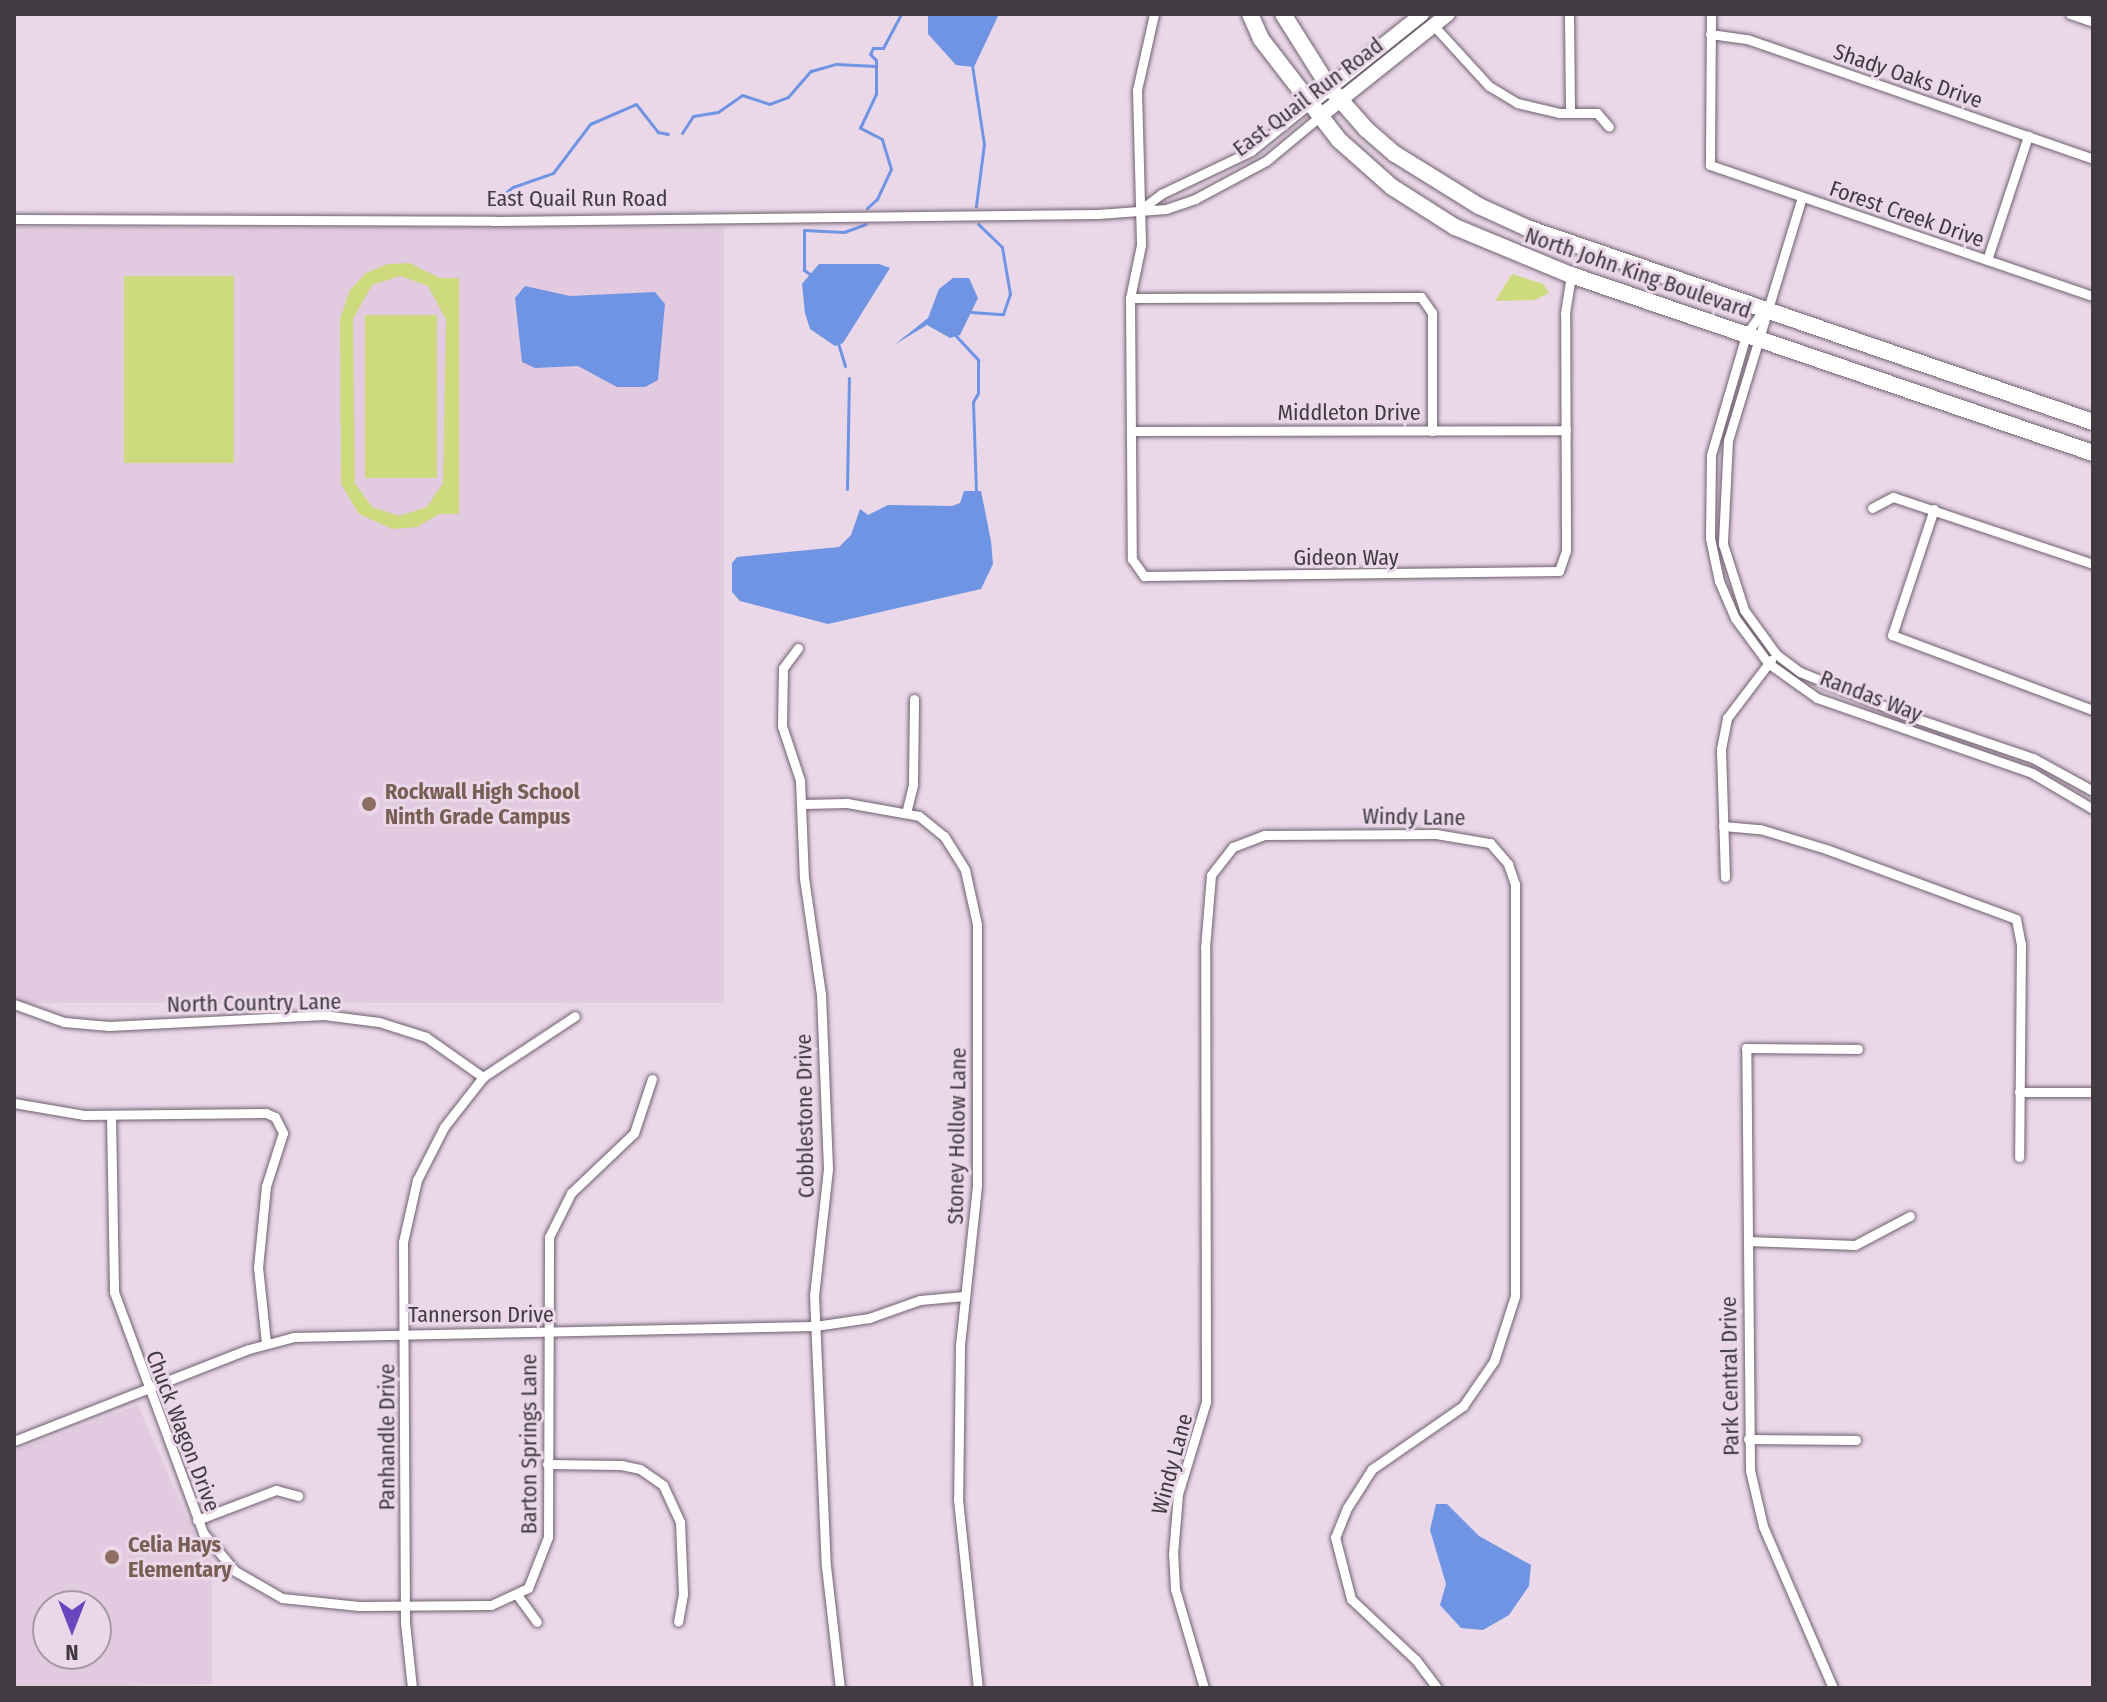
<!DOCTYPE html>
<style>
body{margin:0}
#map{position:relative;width:2107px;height:1702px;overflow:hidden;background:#ead8e9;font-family:"Fira Sans Condensed",sans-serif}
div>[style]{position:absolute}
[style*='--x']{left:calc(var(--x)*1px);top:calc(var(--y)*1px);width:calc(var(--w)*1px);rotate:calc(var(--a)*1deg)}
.built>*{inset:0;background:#e2cae1;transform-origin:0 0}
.green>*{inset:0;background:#cdda7e;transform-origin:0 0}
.water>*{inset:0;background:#6f94e3}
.stream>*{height:3px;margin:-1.5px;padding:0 1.5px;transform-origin:1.5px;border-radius:1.5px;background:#6f94e3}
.roads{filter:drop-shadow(0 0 2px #70606f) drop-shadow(0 0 2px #70606f)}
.street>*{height:9px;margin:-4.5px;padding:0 4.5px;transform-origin:4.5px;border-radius:4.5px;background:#fff}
.secondary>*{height:14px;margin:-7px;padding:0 7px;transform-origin:7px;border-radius:7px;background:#fff}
.primary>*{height:16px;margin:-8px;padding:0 8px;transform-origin:8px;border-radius:8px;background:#fff}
.dots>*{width:22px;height:22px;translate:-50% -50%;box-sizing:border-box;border:4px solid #ead8e9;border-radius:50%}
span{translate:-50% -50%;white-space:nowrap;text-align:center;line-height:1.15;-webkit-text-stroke:6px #ead8e9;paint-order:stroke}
.street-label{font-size:22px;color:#413a41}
.education-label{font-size:22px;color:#785e54;font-weight:700}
.left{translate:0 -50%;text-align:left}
.frame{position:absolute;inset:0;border:16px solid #413a41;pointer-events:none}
.north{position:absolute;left:32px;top:1590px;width:80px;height:80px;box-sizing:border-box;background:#ead8e9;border:2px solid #a699a6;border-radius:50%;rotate:180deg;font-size:22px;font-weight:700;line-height:32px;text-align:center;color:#413a41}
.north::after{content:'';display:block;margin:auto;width:28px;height:36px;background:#6a46be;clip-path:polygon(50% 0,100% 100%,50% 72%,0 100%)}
</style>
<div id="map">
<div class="built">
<div style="left:724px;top:227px;width:776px;height:710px;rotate:90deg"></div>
<div style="clip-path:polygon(evenodd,138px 1405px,198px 1543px,220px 1570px,212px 1578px,212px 1684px,14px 1688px,14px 1451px,138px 1405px,48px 1606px,96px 1606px,96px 1654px,48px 1654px,48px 1606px)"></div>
</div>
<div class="green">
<div style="clip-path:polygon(evenodd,409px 263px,440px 278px,459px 278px,459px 514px,439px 514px,417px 527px,392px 529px,359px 514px,341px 484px,340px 318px,350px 290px,366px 273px,388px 264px,409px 263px,400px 276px,428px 286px,446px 320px,443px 483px,427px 507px,399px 516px,372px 507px,355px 483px,353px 319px,372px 285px,400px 276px)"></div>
<div style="clip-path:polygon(1512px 274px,1543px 284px,1549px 293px,1535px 300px,1495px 301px)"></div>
<div style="left:124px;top:276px;width:110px;height:187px"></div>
<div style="left:365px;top:315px;width:72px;height:163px"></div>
</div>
<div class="water">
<div style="clip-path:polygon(928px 14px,999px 14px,974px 67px,956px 65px,928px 34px)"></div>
<div style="clip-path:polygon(819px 264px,879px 264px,890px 268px,843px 343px,835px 346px,810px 329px,805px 313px,802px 284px)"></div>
<div style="clip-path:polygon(953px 278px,969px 278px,978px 298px,960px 335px,950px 338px,927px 325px,894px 345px,928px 318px,939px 289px)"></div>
<div style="clip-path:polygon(525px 286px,570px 296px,655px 292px,665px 304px,658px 380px,645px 387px,617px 387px,578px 366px,535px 368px,522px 362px,515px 298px)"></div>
<div style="clip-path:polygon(964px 491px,981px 491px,991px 541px,993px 564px,981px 589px,828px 624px,740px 601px,732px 592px,732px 563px,737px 557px,839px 547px,851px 535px,860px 509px,868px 515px,888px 505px,952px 506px,960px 503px)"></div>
<div style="clip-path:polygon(1436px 1504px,1447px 1504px,1479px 1536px,1531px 1565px,1529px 1586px,1509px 1615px,1483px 1630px,1461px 1628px,1440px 1605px,1446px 1584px,1430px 1530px)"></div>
</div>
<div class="stream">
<div style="--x:972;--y:65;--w:80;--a:81.4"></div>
<div style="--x:984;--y:144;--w:63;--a:97.4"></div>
<div style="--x:682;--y:133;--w:20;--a:-57"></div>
<div style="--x:693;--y:116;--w:25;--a:-9"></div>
<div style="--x:718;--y:112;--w:29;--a:-35"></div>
<div style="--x:742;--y:95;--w:28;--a:18"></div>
<div style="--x:769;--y:104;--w:20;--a:-20"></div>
<div style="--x:788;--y:97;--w:35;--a:-49"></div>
<div style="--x:811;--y:71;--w:26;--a:-16"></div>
<div style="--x:836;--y:64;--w:40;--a:2.9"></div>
<div style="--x:491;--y:204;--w:28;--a:-38"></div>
<div style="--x:513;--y:187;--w:42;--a:-19.3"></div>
<div style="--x:553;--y:173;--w:61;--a:-52.9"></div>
<div style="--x:590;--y:124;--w:50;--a:-23.5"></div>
<div style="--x:636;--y:104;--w:36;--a:52"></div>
<div style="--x:658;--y:132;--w:10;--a:11"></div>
<div style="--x:867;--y:208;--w:13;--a:-42"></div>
<div style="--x:877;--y:199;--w:33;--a:-65"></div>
<div style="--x:891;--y:169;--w:31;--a:-107"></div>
<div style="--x:882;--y:139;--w:25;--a:-153"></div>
<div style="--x:860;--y:128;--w:38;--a:-65"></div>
<div style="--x:876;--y:94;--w:34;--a:-90"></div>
<div style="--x:876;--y:60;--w:8;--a:-135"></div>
<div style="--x:870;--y:54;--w:7;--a:-63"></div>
<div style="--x:873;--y:48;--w:10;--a:0"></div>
<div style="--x:883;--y:48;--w:38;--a:-62"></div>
<div style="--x:811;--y:275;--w:9;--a:-144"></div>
<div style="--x:804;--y:270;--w:40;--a:-90"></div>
<div style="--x:804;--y:230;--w:40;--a:2.9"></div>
<div style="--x:844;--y:232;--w:23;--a:-20"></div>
<div style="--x:971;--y:312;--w:32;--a:4"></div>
<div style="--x:1003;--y:314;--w:21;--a:-71"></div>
<div style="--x:1010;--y:294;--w:48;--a:-99.7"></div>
<div style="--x:1002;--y:247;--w:33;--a:-136"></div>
<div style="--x:956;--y:336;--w:33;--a:47"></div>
<div style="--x:978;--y:360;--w:33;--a:90"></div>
<div style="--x:978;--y:393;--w:10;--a:119"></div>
<div style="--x:973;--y:402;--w:89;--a:88.1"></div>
<div style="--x:838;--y:343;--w:24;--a:73"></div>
<div style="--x:847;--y:489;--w:111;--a:-89"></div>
</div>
<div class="roads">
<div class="street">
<div style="--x:1154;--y:14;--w:78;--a:102.6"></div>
<div style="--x:1137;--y:90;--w:155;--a:88.5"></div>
<div style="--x:1141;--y:245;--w:54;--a:101.7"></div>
<div style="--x:1130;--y:298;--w:261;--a:89.6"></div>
<div style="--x:1132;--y:559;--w:21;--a:55"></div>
<div style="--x:1144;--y:576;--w:415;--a:-0.7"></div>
<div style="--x:1559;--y:571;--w:21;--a:-71"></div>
<div style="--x:1566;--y:551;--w:238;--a:-90.2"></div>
<div style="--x:1565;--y:313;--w:38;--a:-81"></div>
<div style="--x:1569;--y:14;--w:99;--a:89.4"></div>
<div style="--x:1711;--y:14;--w:151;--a:90.4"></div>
<div style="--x:1710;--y:165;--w:405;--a:18.9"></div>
<div style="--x:2070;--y:14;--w:24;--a:19"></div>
<div style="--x:1434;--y:26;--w:81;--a:47.5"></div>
<div style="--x:1489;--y:86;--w:33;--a:31"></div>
<div style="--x:1517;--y:103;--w:43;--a:13.4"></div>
<div style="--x:1559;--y:113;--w:38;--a:0"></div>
<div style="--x:1597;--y:113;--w:18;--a:49"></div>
<div style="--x:1710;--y:34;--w:37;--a:8"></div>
<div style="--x:1747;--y:39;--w:366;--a:19.1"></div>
<div style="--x:1802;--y:197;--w:254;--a:106.9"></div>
<div style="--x:1728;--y:440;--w:104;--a:92.8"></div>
<div style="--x:1723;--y:544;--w:69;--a:72.3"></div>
<div style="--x:1744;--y:610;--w:54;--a:54"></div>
<div style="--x:1776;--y:654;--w:30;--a:37"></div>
<div style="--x:1800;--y:672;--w:111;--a:22.2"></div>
<div style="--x:1903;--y:714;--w:137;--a:18.7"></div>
<div style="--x:2033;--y:758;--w:68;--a:28.8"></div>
<div style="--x:1140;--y:210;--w:26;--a:-37"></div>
<div style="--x:1161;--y:194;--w:100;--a:-25.5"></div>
<div style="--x:1251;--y:151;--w:73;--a:-38.9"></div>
<div style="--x:14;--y:219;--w:480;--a:0.2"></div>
<div style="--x:494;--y:221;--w:604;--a:-0.66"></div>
<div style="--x:1098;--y:214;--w:68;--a:-4.2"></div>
<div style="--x:1166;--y:209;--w:31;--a:-19"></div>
<div style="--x:1195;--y:199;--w:81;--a:-28.2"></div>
<div style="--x:1266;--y:161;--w:69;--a:-39.7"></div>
<div style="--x:1987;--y:260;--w:131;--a:-71.7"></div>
<div style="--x:1130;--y:298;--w:291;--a:-0.2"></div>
<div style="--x:1421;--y:297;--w:19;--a:55"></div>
<div style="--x:1432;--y:313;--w:118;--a:90"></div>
<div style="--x:1762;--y:312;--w:28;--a:125"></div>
<div style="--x:1746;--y:335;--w:125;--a:106.3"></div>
<div style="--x:1711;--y:455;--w:83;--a:90.7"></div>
<div style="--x:1710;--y:538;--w:44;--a:78.2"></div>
<div style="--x:1719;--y:581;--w:40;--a:66.6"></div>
<div style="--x:1735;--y:618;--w:56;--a:53.7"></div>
<div style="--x:1768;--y:663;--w:60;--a:35.5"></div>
<div style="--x:1817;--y:698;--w:228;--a:19.2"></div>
<div style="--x:2032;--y:773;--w:71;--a:30.5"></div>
<div style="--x:1131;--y:431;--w:435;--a:-0.1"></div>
<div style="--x:1872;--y:508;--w:24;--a:-28"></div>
<div style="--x:1893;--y:497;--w:211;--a:18.5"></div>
<div style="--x:1934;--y:509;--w:133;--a:108.4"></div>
<div style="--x:1892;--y:635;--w:215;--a:20.5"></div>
<div style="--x:798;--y:648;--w:25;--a:127"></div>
<div style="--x:783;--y:668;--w:58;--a:91"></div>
<div style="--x:782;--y:726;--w:57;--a:71.6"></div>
<div style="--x:800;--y:780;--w:98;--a:87.7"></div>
<div style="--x:804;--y:878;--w:117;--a:81.7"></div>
<div style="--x:821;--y:994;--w:175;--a:87.7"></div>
<div style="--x:828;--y:1169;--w:127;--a:96.3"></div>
<div style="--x:814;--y:1295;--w:271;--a:87.5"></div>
<div style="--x:826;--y:1566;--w:123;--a:83.5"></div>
<div style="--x:803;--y:804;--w:44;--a:-1.3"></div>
<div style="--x:847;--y:803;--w:73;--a:10.2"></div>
<div style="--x:919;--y:816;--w:32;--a:39"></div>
<div style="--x:944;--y:836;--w:40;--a:58"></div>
<div style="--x:965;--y:870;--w:55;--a:77.5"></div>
<div style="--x:977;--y:924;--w:262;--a:90"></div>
<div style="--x:977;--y:1186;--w:161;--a:96.1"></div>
<div style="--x:960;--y:1346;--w:153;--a:90.7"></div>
<div style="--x:958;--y:1499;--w:190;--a:84"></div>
<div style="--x:906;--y:813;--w:30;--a:-76"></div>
<div style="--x:913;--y:784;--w:85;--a:-89.3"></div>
<div style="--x:1723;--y:826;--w:37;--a:5"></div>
<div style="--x:1760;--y:829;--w:69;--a:16.9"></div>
<div style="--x:1826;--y:849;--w:202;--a:20.2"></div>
<div style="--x:2016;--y:919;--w:25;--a:79"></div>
<div style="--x:2021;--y:944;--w:213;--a:90.5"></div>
<div style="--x:1725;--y:877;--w:128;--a:-91.8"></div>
<div style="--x:1721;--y:749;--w:32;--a:-79"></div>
<div style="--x:1727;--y:718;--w:73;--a:-52.8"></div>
<div style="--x:14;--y:1004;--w:53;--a:19.8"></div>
<div style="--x:64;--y:1022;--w:45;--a:5.1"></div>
<div style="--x:109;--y:1026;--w:215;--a:-2.9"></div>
<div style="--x:324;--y:1015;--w:55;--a:7.3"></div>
<div style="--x:379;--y:1022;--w:49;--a:17.7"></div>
<div style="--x:426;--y:1037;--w:70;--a:35.1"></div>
<div style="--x:2019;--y:1092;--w:74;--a:0"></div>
<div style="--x:14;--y:1103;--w:71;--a:9.7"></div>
<div style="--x:84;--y:1115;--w:182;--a:-0.6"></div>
<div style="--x:266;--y:1113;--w:10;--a:24"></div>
<div style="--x:275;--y:1117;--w:18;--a:63"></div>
<div style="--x:283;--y:1133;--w:56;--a:107.8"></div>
<div style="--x:266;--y:1186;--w:81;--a:95.6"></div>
<div style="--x:258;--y:1267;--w:76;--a:84"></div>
<div style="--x:111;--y:1116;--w:176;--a:89"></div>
<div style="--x:114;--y:1292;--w:257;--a:69.7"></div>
<div style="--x:203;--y:1533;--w:50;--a:49.9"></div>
<div style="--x:235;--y:1571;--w:54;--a:29.9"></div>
<div style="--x:282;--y:1598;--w:77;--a:5.9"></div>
<div style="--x:359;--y:1606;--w:132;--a:-0.4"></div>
<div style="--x:491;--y:1605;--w:41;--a:-24.7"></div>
<div style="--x:528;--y:1588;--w:55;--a:-68.6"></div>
<div style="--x:548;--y:1537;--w:300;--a:-89.8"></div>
<div style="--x:549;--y:1237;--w:49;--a:-63.4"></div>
<div style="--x:571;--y:1193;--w:87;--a:-43.6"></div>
<div style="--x:634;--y:1133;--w:57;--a:-71.6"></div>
<div style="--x:1748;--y:1241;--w:107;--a:2.1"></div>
<div style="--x:1855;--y:1245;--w:62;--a:-27.8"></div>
<div style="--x:1748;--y:1439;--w:108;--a:0.5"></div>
<div style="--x:14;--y:1441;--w:252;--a:-21.4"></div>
<div style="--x:249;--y:1349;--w:47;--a:-14.9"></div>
<div style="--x:294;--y:1337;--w:521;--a:-1.21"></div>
<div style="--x:815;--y:1326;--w:55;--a:-8.4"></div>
<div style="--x:869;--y:1318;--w:54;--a:-19.4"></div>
<div style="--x:920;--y:1300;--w:44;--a:-5.2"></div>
<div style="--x:547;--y:1464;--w:74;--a:0.8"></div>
<div style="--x:621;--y:1465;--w:19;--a:12"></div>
<div style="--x:640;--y:1469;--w:28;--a:35"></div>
<div style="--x:663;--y:1485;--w:41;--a:65.3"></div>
<div style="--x:680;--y:1522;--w:72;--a:87.6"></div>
<div style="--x:683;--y:1594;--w:28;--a:100"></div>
<div style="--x:197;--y:1520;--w:85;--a:-20.8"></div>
<div style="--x:276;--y:1490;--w:23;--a:15"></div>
<div style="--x:518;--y:1596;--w:32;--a:54"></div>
<div style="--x:412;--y:1688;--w:66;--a:-96.1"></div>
<div style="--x:405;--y:1622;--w:380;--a:-90.3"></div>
<div style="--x:403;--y:1242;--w:64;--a:-77.3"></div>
<div style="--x:417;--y:1180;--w:59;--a:-63"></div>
<div style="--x:444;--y:1127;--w:63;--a:-52"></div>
<div style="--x:483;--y:1077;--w:110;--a:-33.5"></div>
<div style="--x:1204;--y:1688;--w:103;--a:-106.3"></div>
<div style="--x:1175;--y:1589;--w:35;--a:-93"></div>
<div style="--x:1173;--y:1554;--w:60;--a:-85.2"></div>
<div style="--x:1178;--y:1494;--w:96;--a:-73.1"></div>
<div style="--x:1206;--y:1402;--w:454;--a:-90.1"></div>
<div style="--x:1205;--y:948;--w:73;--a:-85.3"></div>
<div style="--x:1211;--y:875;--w:36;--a:-52"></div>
<div style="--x:1233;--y:847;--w:34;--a:-21"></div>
<div style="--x:1265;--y:835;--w:171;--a:-0.3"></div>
<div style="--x:1436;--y:834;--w:55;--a:9.5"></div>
<div style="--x:1490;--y:843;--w:28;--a:49"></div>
<div style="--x:1508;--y:864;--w:21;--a:71"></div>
<div style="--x:1515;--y:884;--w:412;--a:90"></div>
<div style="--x:1515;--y:1296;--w:68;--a:107.9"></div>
<div style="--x:1494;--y:1361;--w:55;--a:124.6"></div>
<div style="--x:1463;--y:1406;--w:111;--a:145.3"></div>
<div style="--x:1372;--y:1469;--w:46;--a:122.7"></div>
<div style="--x:1347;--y:1508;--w:31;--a:112"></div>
<div style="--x:1335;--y:1537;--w:64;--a:75.5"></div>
<div style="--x:1351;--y:1599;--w:89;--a:43.2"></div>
<div style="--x:1416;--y:1660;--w:35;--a:53"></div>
<div style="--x:1833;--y:1688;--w:176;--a:-113.4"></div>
<div style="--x:1763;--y:1526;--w:57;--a:-103.1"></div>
<div style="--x:1750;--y:1470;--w:422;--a:-90.5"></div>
<div style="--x:1746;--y:1048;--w:112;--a:0.5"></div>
</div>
<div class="secondary">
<div style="--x:1308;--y:105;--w:146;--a:-38.6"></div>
<div style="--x:1319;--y:117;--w:165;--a:-38.6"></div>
</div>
<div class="primary">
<div style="--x:1250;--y:14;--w:27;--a:66"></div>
<div style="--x:1261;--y:39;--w:128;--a:52.3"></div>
<div style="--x:1339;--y:140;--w:71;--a:41.6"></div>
<div style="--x:1392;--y:187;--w:75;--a:32.4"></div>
<div style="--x:1455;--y:227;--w:126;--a:22.5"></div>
<div style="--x:1571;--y:275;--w:552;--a:18.83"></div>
<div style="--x:1283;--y:14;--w:86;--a:57.8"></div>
<div style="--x:1329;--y:87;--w:56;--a:48.6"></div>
<div style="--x:1366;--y:129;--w:38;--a:41"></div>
<div style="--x:1395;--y:154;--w:99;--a:31.8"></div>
<div style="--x:1479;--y:206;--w:53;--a:24.6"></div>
<div style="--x:1527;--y:228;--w:598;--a:18.92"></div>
</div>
</div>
<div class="dots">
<div style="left:369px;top:804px;background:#8d6e63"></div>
<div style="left:112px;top:1557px;background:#8d6e63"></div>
</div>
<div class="street-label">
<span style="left:1908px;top:76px;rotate:19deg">Shady Oaks Drive</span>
<span style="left:1308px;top:97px;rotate:-37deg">East Quail Run Road</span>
<span style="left:577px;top:199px">East Quail Run Road</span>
<span style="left:1907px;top:214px;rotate:19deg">Forest Creek Drive</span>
<span style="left:1638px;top:273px;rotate:19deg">North John King Boulevard</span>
<span style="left:1349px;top:413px">Middleton Drive</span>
<span style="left:1346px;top:558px">Gideon Way</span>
<span style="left:1871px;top:696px;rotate:21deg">Randas Way</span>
<span style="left:1414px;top:817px;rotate:1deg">Windy Lane</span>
<span style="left:254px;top:1003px;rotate:-1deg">North Country Lane</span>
<span style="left:805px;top:1116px;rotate:-91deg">Cobblestone Drive</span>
<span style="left:957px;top:1136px;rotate:-89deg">Stoney Hollow Lane</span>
<span style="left:481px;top:1315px">Tannerson Drive</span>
<span style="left:1730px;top:1376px;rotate:-91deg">Park Central Drive</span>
<span style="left:183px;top:1431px;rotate:69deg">Chuck Wagon Drive</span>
<span style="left:387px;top:1437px;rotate:-90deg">Panhandle Drive</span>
<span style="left:529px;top:1444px;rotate:-90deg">Barton Springs Lane</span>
<span style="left:1172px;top:1464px;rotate:-75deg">Windy Lane</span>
</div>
<div class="education-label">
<span class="left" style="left:385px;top:804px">Rockwall High School<br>Ninth Grade Campus</span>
<span class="left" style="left:128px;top:1557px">Celia Hays<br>Elementary</span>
</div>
<div class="frame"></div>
<div class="north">N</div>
</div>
